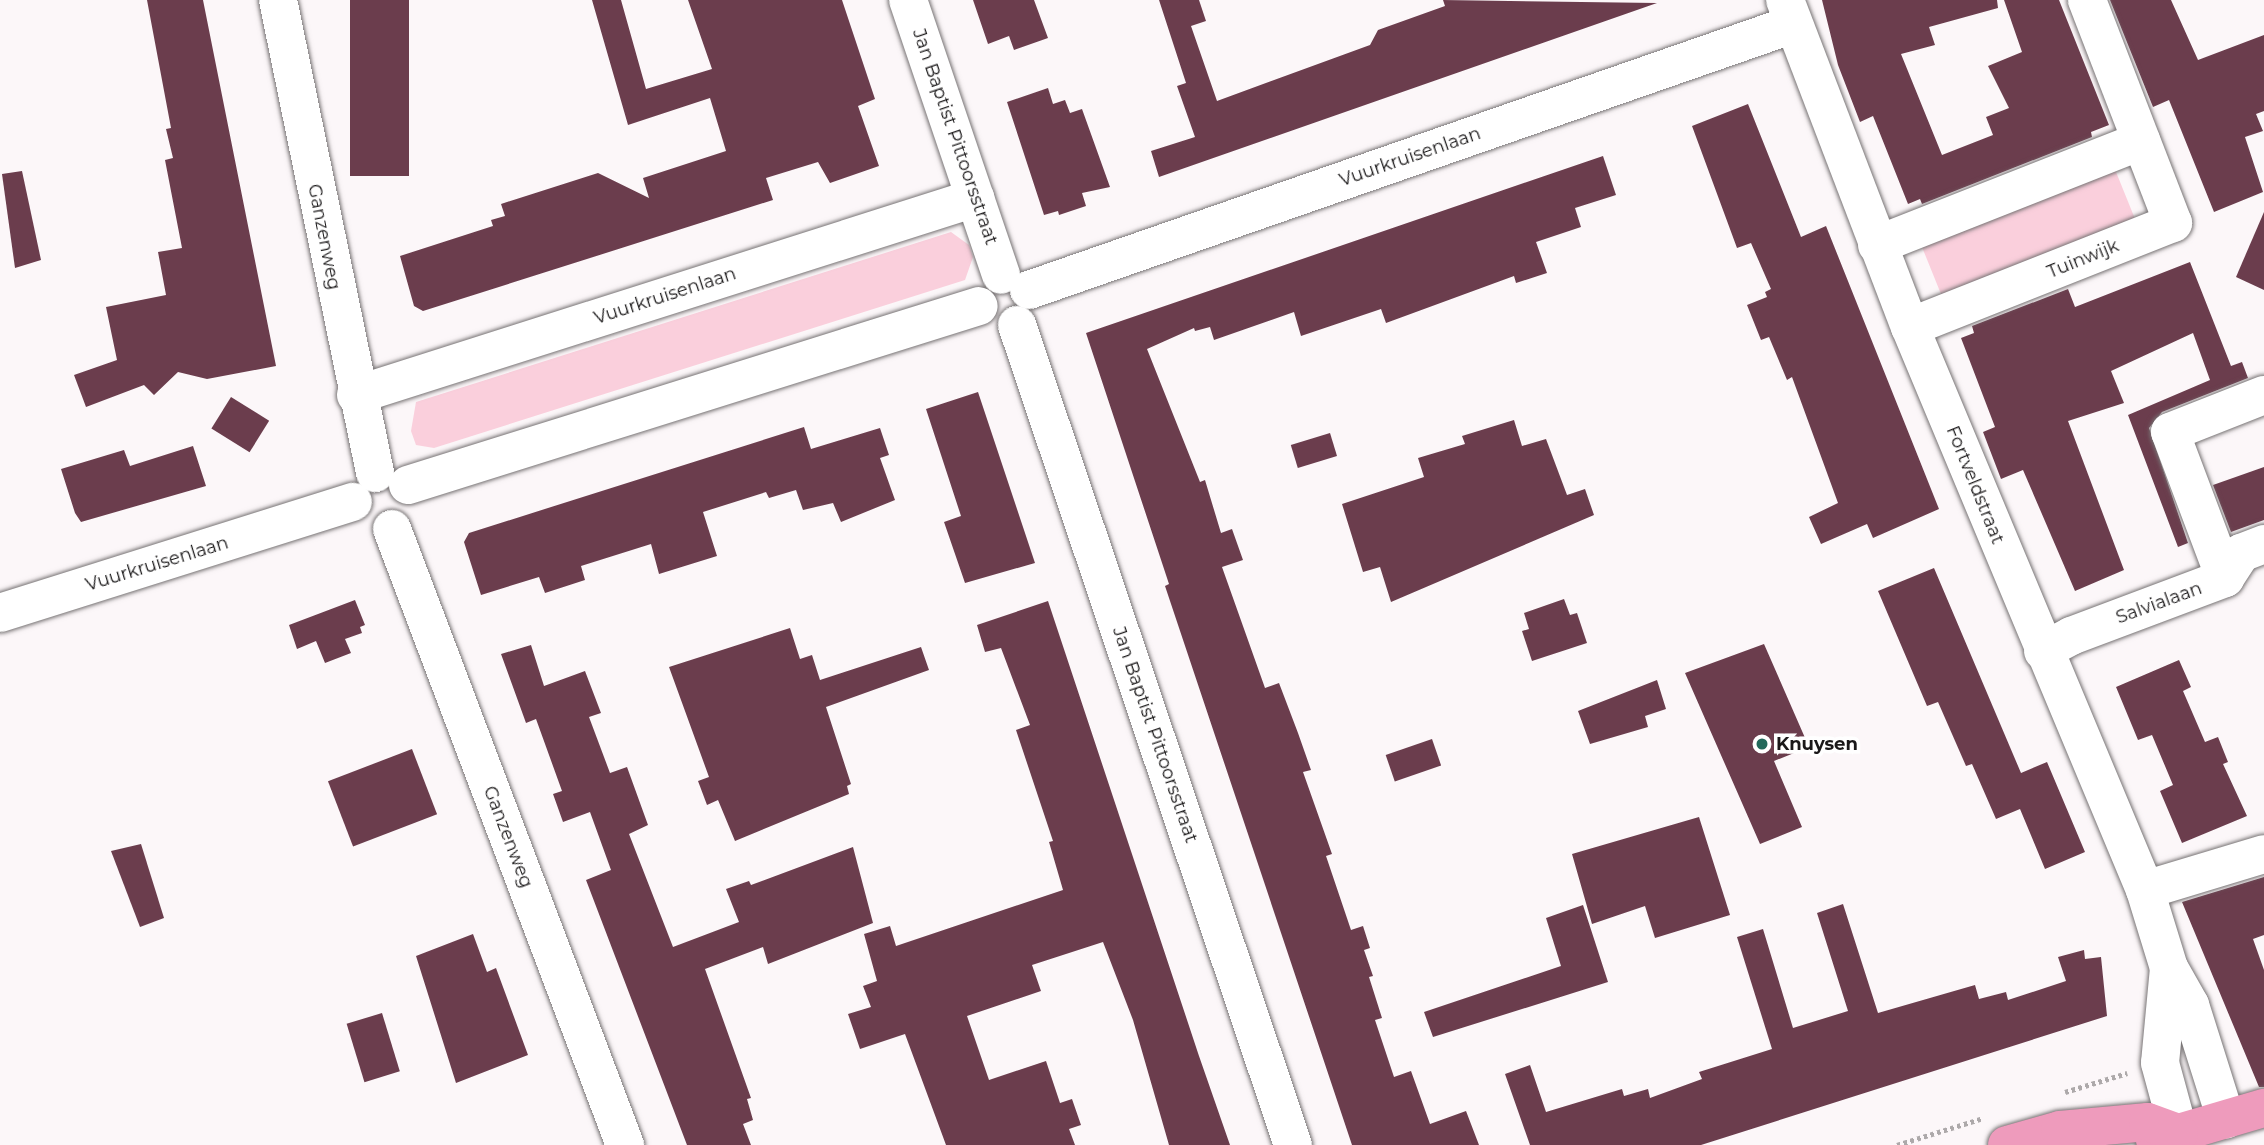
<!DOCTYPE html>
<style>
body{margin:0}
#map{position:relative;width:2264px;height:1145px;overflow:hidden;background:#fcf7f9;font-family:Montserrat,sans-serif}
div>[style]{position:absolute}
[style*='--x']{left:calc(var(--x)*1px);top:calc(var(--y)*1px);width:calc(var(--w)*1px);rotate:calc(var(--a)*1deg)}
.green>*{inset:0;background:#facfdc;transform-origin:0 0}
.building>*{inset:0;background:#6b3d4d;transform-origin:0 0}
.path>*{height:4.5px;margin-top:-2.25px;transform-origin:0;background:repeating-linear-gradient(90deg,#ada9aa 0 3.5px,transparent 0 7px)}
.roads{filter:drop-shadow(0 0 2px #777374) drop-shadow(0 0 2px #777374)}
.minor>*{height:38px;margin:-19px;padding:0 19px;transform-origin:19px;border-radius:19px;background:#fff}
.major>*{height:38px;margin:-19px;padding:0 19px;transform-origin:19px;border-radius:19px;background:#ee9bbc}
.dots>*{width:19px;height:19px;translate:-50% -50%;box-sizing:border-box;border:4px solid #fff;border-radius:50%}
span{translate:-50% -50%;white-space:nowrap;text-align:center;line-height:1.15;-webkit-text-stroke:7px #fff;paint-order:stroke}
.street-label{font-size:18px;color:#1a1819}
.poi-label{font-size:18px;color:#1a1819;font-weight:700}
.left{translate:0 -50%;text-align:left}
</style>
<div id="map">
<div class="green">
<div style="left:2114px;top:167px;width:64px;height:208px;rotate:68deg"></div>
<div style="clip-path:polygon(951px 232px,969px 245px,973px 257px,965px 280px,434px 448px,416px 445px,411px 431px,416px 402px)"></div>
</div>
<div class="building">
<div style="clip-path:polygon(147px 0,203px 0,276px 366px,207px 379px,178px 372px,154px 395px,144px 385px,86px 407px,74px 375px,117px 360px,106px 307px,166px 295px,158px 252px,182px 248px,165px 160px,173px 158px,166px 129px,171px 128px)"></div>
<div style="left:350px;top:0;width:59px;height:176px"></div>
<div style="clip-path:polygon(592px 0,621px 0,646px 89px,712px 69px,688px 0,842px 0,875px 99px,858px 106px,879px 166px,830px 183px,818px 162px,766px 178px,773px 200px,423px 311px,414px 306px,400px 256px,493px 226px,491px 220px,505px 216px,501px 204px,598px 173px,649px 198px,643px 178px,726px 151px,710px 98px,628px 125px)"></div>
<div style="clip-path:polygon(973px 0,1034px 0,1048px 38px,1014px 50px,1009px 36px,988px 44px)"></div>
<div style="clip-path:polygon(1159px 0,1199px 0,1206px 21px,1191px 26px,1217px 101px,1370px 45px,1378px 30px,1445px 6px,1443px 0,1657px 3px,1159px 177px,1151px 151px,1195px 137px,1177px 86px,1186px 83px)"></div>
<div style="clip-path:polygon(1822px 0,1997px 0,1998px 8px,1929px 27px,1935px 45px,1901px 54px,1942px 155px,1993px 135px,1986px 117px,2009px 108px,1988px 66px,2022px 52px,2004px 0,2059px 0,2109px 125px,2091px 132px,2092px 137px,1922px 204px,1920px 199px,1908px 204px,1873px 116px,1860px 122px,1838px 65px)"></div>
<div style="clip-path:polygon(2110px 0,2171px 0,2198px 60px,2264px 35px,2264px 111px,2256px 114px,2263px 131px,2245px 137px,2263px 192px,2214px 212px,2169px 100px,2153px 107px)"></div>
<div style="clip-path:polygon(1048px 88px,1053px 104px,1065px 100px,1070px 113px,1082px 109px,1110px 187px,1082px 193px,1086px 206px,1059px 215px,1058px 211px,1044px 215px,1007px 102px)"></div>
<div style="clip-path:polygon(1748px 104px,1801px 237px,1826px 226px,1939px 509px,1873px 538px,1867px 524px,1821px 544px,1809px 517px,1838px 503px,1792px 377px,1787px 380px,1769px 337px,1761px 340px,1747px 305px,1767px 297px,1765px 292px,1771px 289px,1751px 243px,1737px 248px,1692px 126px)"></div>
<div style="clip-path:polygon(1603px 156px,1616px 195px,1575px 208px,1581px 227px,1536px 242px,1547px 273px,1516px 283px,1514px 276px,1386px 323px,1381px 309px,1301px 336px,1294px 312px,1214px 340px,1210px 327px,1195px 331px,1194px 328px,1147px 349px,1200px 482px,1205px 480px,1221px 533px,1232px 529px,1243px 560px,1222px 567px,1265px 688px,1279px 683px,1298px 733px,1311px 770px,1303px 772px,1332px 854px,1326px 856px,1351px 930px,1363px 926px,1370px 948px,1364px 950px,1373px 976px,1369px 977px,1382px 1018px,1375px 1020px,1394px 1077px,1411px 1071px,1430px 1124px,1466px 1111px,1479px 1145px,1352px 1145px,1165px 586px,1169px 584px,1086px 333px)"></div>
<div style="clip-path:polygon(22px 171px,41px 260px,15px 268px,2px 174px)"></div>
<div style="clip-path:polygon(2264px 212px,2264px 290px,2236px 277px)"></div>
<div style="clip-path:polygon(2190px 262px,2231px 366px,2242px 362px,2248px 378px,2162px 412px,2149px 428px,2188px 543px,2178px 547px,2128px 415px,2210px 380px,2193px 333px,2111px 371px,2124px 403px,2068px 421px,2124px 570px,2075px 591px,2023px 470px,2001px 479px,1983px 432px,1995px 427px,1961px 338px,1974px 333px,1972px 326px,2068px 289px,2075px 307px)"></div>
<div style="clip-path:polygon(978px 392px,1035px 563px,965px 583px,944px 522px,961px 516px,926px 409px)"></div>
<div style="left:231px;top:397px;width:45px;height:37px;rotate:32deg"></div>
<div style="clip-path:polygon(1514px 420px,1522px 446px,1546px 439px,1567px 495px,1585px 489px,1594px 515px,1391px 602px,1380px 567px,1363px 572px,1342px 504px,1424px 477px,1418px 458px,1465px 444px,1462px 436px)"></div>
<div style="clip-path:polygon(804px 427px,811px 449px,880px 428px,889px 455px,880px 458px,895px 500px,841px 522px,833px 503px,803px 510px,796px 490px,769px 498px,766px 492px,703px 512px,717px 556px,659px 574px,651px 544px,581px 566px,585px 580px,545px 593px,539px 577px,481px 595px,464px 542px,469px 533px)"></div>
<div style="left:1330px;top:433px;width:24px;height:41px;rotate:73deg"></div>
<div style="clip-path:polygon(193px 446px,206px 486px,81px 522px,75px 513px,61px 469px,124px 450px,130px 466px)"></div>
<div style="clip-path:polygon(2264px 467px,2264px 520px,2231px 532px,2213px 485px)"></div>
<div style="clip-path:polygon(1934px 568px,2021px 773px,2047px 762px,2085px 852px,2045px 869px,2020px 809px,1996px 819px,1972px 764px,1966px 766px,1938px 702px,1927px 706px,1878px 591px)"></div>
<div style="clip-path:polygon(1564px 599px,1570px 615px,1577px 613px,1587px 643px,1532px 661px,1522px 631px,1529px 629px,1524px 613px)"></div>
<div style="clip-path:polygon(355px 600px,365px 625px,360px 627px,362px 633px,345px 639px,351px 653px,325px 663px,316px 641px,297px 649px,289px 625px)"></div>
<div style="clip-path:polygon(1048px 601px,1199px 1056px,1230px 1145px,1169px 1145px,1133px 1020px,1103px 942px,1032px 965px,1041px 991px,967px 1016px,989px 1080px,1046px 1061px,1060px 1103px,1072px 1099px,1081px 1125px,1069px 1129px,1075px 1145px,946px 1145px,905px 1034px,860px 1049px,848px 1014px,871px 1007px,863px 986px,877px 981px,864px 934px,890px 926px,896px 946px,1063px 890px,1049px 842px,1053px 841px,1016px 730px,1030px 725px,1001px 648px,985px 652px,977px 625px)"></div>
<div style="clip-path:polygon(790px 628px,800px 659px,812px 655px,820px 680px,921px 647px,929px 670px,826px 707px,851px 784px,847px 786px,849px 794px,735px 841px,718px 800px,707px 805px,698px 781px,709px 777px,669px 667px)"></div>
<div style="clip-path:polygon(1764px 644px,1809px 747px,1774px 761px,1802px 827px,1760px 844px,1685px 673px)"></div>
<div style="clip-path:polygon(531px 645px,544px 686px,585px 671px,601px 713px,589px 717px,610px 773px,627px 767px,648px 825px,629px 834px,673px 947px,739px 922px,726px 889px,749px 881px,751px 885px,853px 847px,873px 923px,768px 964px,763px 947px,705px 969px,751px 1098px,747px 1099px,753px 1120px,743px 1124px,751px 1145px,687px 1145px,586px 880px,611px 870px,590px 812px,563px 822px,553px 794px,562px 791px,536px 719px,526px 723px,501px 654px)"></div>
<div style="clip-path:polygon(2179px 660px,2191px 687px,2183px 691px,2205px 742px,2218px 737px,2228px 762px,2223px 764px,2247px 816px,2182px 843px,2160px 791px,2173px 785px,2152px 735px,2138px 740px,2116px 687px)"></div>
<div style="clip-path:polygon(1657px 680px,1666px 709px,1645px 716px,1648px 727px,1590px 744px,1578px 711px)"></div>
<div style="left:1432px;top:739px;width:28px;height:49px;rotate:71deg"></div>
<div style="left:412px;top:749px;width:70px;height:90px;rotate:69deg"></div>
<div style="clip-path:polygon(1699px 817px,1730px 915px,1655px 938px,1645px 906px,1592px 924px,1572px 854px)"></div>
<div style="clip-path:polygon(141px 844px,164px 918px,140px 927px,111px 851px)"></div>
<div style="clip-path:polygon(2264px 877px,2264px 935px,2253px 939px,2264px 970px,2264px 1087px,2259px 1087px,2182px 902px)"></div>
<div style="clip-path:polygon(1843px 904px,1878px 1013px,1975px 985px,1979px 999px,2006px 992px,2008px 1000px,2066px 981px,2058px 957px,2084px 950px,2085px 959px,2101px 957px,2107px 1016px,1701px 1145px,1530px 1145px,1505px 1074px,1530px 1065px,1546px 1112px,1622px 1089px,1624px 1096px,1648px 1089px,1650px 1098px,1702px 1079px,1699px 1072px,1772px 1049px,1737px 937px,1763px 929px,1793px 1028px,1848px 1011px,1817px 913px)"></div>
<div style="clip-path:polygon(1583px 905px,1608px 982px,1433px 1037px,1424px 1012px,1561px 966px,1546px 918px)"></div>
<div style="clip-path:polygon(473px 934px,487px 972px,496px 968px,528px 1055px,456px 1083px,416px 956px)"></div>
<div style="left:382px;top:1013px;width:61px;height:37px;rotate:73deg"></div>
</div>
<div class="path">
<div style="--x:2065;--y:1092;--w:65;--a:-17"></div>
<div style="--x:1897;--y:1145;--w:90;--a:-17.4"></div>
</div>
<div class="roads">
<div class="minor">
<div style="--x:278;--y:0;--w:483;--a:78.4"></div>
<div style="--x:908;--y:0;--w:290;--a:71.3"></div>
<div style="--x:1785;--y:0;--w:350;--a:69.1"></div>
<div style="--x:1910;--y:327;--w:610;--a:67.34"></div>
<div style="--x:2145;--y:890;--w:82;--a:72.9"></div>
<div style="--x:2169;--y:968;--w:43;--a:60.4"></div>
<div style="--x:2190;--y:1005;--w:120;--a:72.5"></div>
<div style="--x:1877;--y:245;--w:284;--a:-21.5"></div>
<div style="--x:1029;--y:290;--w:807;--a:-19.18"></div>
<div style="--x:1017;--y:325;--w:865;--a:71.4"></div>
<div style="--x:1910;--y:327;--w:283;--a:-21.6"></div>
<div style="--x:2173;--y:223;--w:239;--a:-111.1"></div>
<div style="--x:356;--y:395;--w:650;--a:-17.65"></div>
<div style="--x:408;--y:485;--w:598;--a:-17.41"></div>
<div style="--x:392;--y:529;--w:659;--a:69.28"></div>
<div style="--x:2225;--y:578;--w:156;--a:-110.6"></div>
<div style="--x:2170;--y:432;--w:101;--a:-21.5"></div>
<div style="--x:0;--y:613;--w:370;--a:-17.5"></div>
<div style="--x:2043;--y:651;--w:32;--a:-28"></div>
<div style="--x:2071;--y:636;--w:165;--a:-20.6"></div>
<div style="--x:2225;--y:578;--w:30;--a:-57"></div>
<div style="--x:2241;--y:553;--w:25;--a:-21"></div>
<div style="--x:2145;--y:890;--w:124;--a:-16.8"></div>
<div style="--x:2169;--y:968;--w:95;--a:95.4"></div>
<div style="--x:2160;--y:1063;--w:73;--a:74.8"></div>
</div>
<div class="major">
<div style="--x:2155;--y:1140;--w:114;--a:-16.4"></div>
<div style="--x:2007;--y:1145;--w:55;--a:-15.8"></div>
<div style="--x:2060;--y:1130;--w:88;--a:-5.2"></div>
<div style="--x:2148;--y:1122;--w:33;--a:20"></div>
</div>
</div>
<div class="dots">
<div style="left:1762px;top:744px;background:#22685a"></div>
</div>
<div class="street-label">
<span style="left:955px;top:137px;rotate:71deg">Jan Baptist Pittoorsstraat</span>
<span style="left:1410px;top:157px;rotate:-19deg">Vuurkruisenlaan</span>
<span style="left:324px;top:237px;rotate:79deg">Ganzenweg</span>
<span style="left:2083px;top:259px;rotate:-22deg">Tuinwijk</span>
<span style="left:665px;top:296px;rotate:-18deg">Vuurkruisenlaan</span>
<span style="left:1975px;top:485px;rotate:68deg">Fortveldstraat</span>
<span style="left:157px;top:564px;rotate:-17deg">Vuurkruisenlaan</span>
<span style="left:2159px;top:603px;rotate:-20deg">Salvialaan</span>
<span style="left:1155px;top:735px;rotate:71deg">Jan Baptist Pittoorsstraat</span>
<span style="left:508px;top:837px;rotate:69deg">Ganzenweg</span>
</div>
<div class="poi-label">
<span class="left" style="left:1776px;top:744px">Knuysen</span>
</div>
</div>
